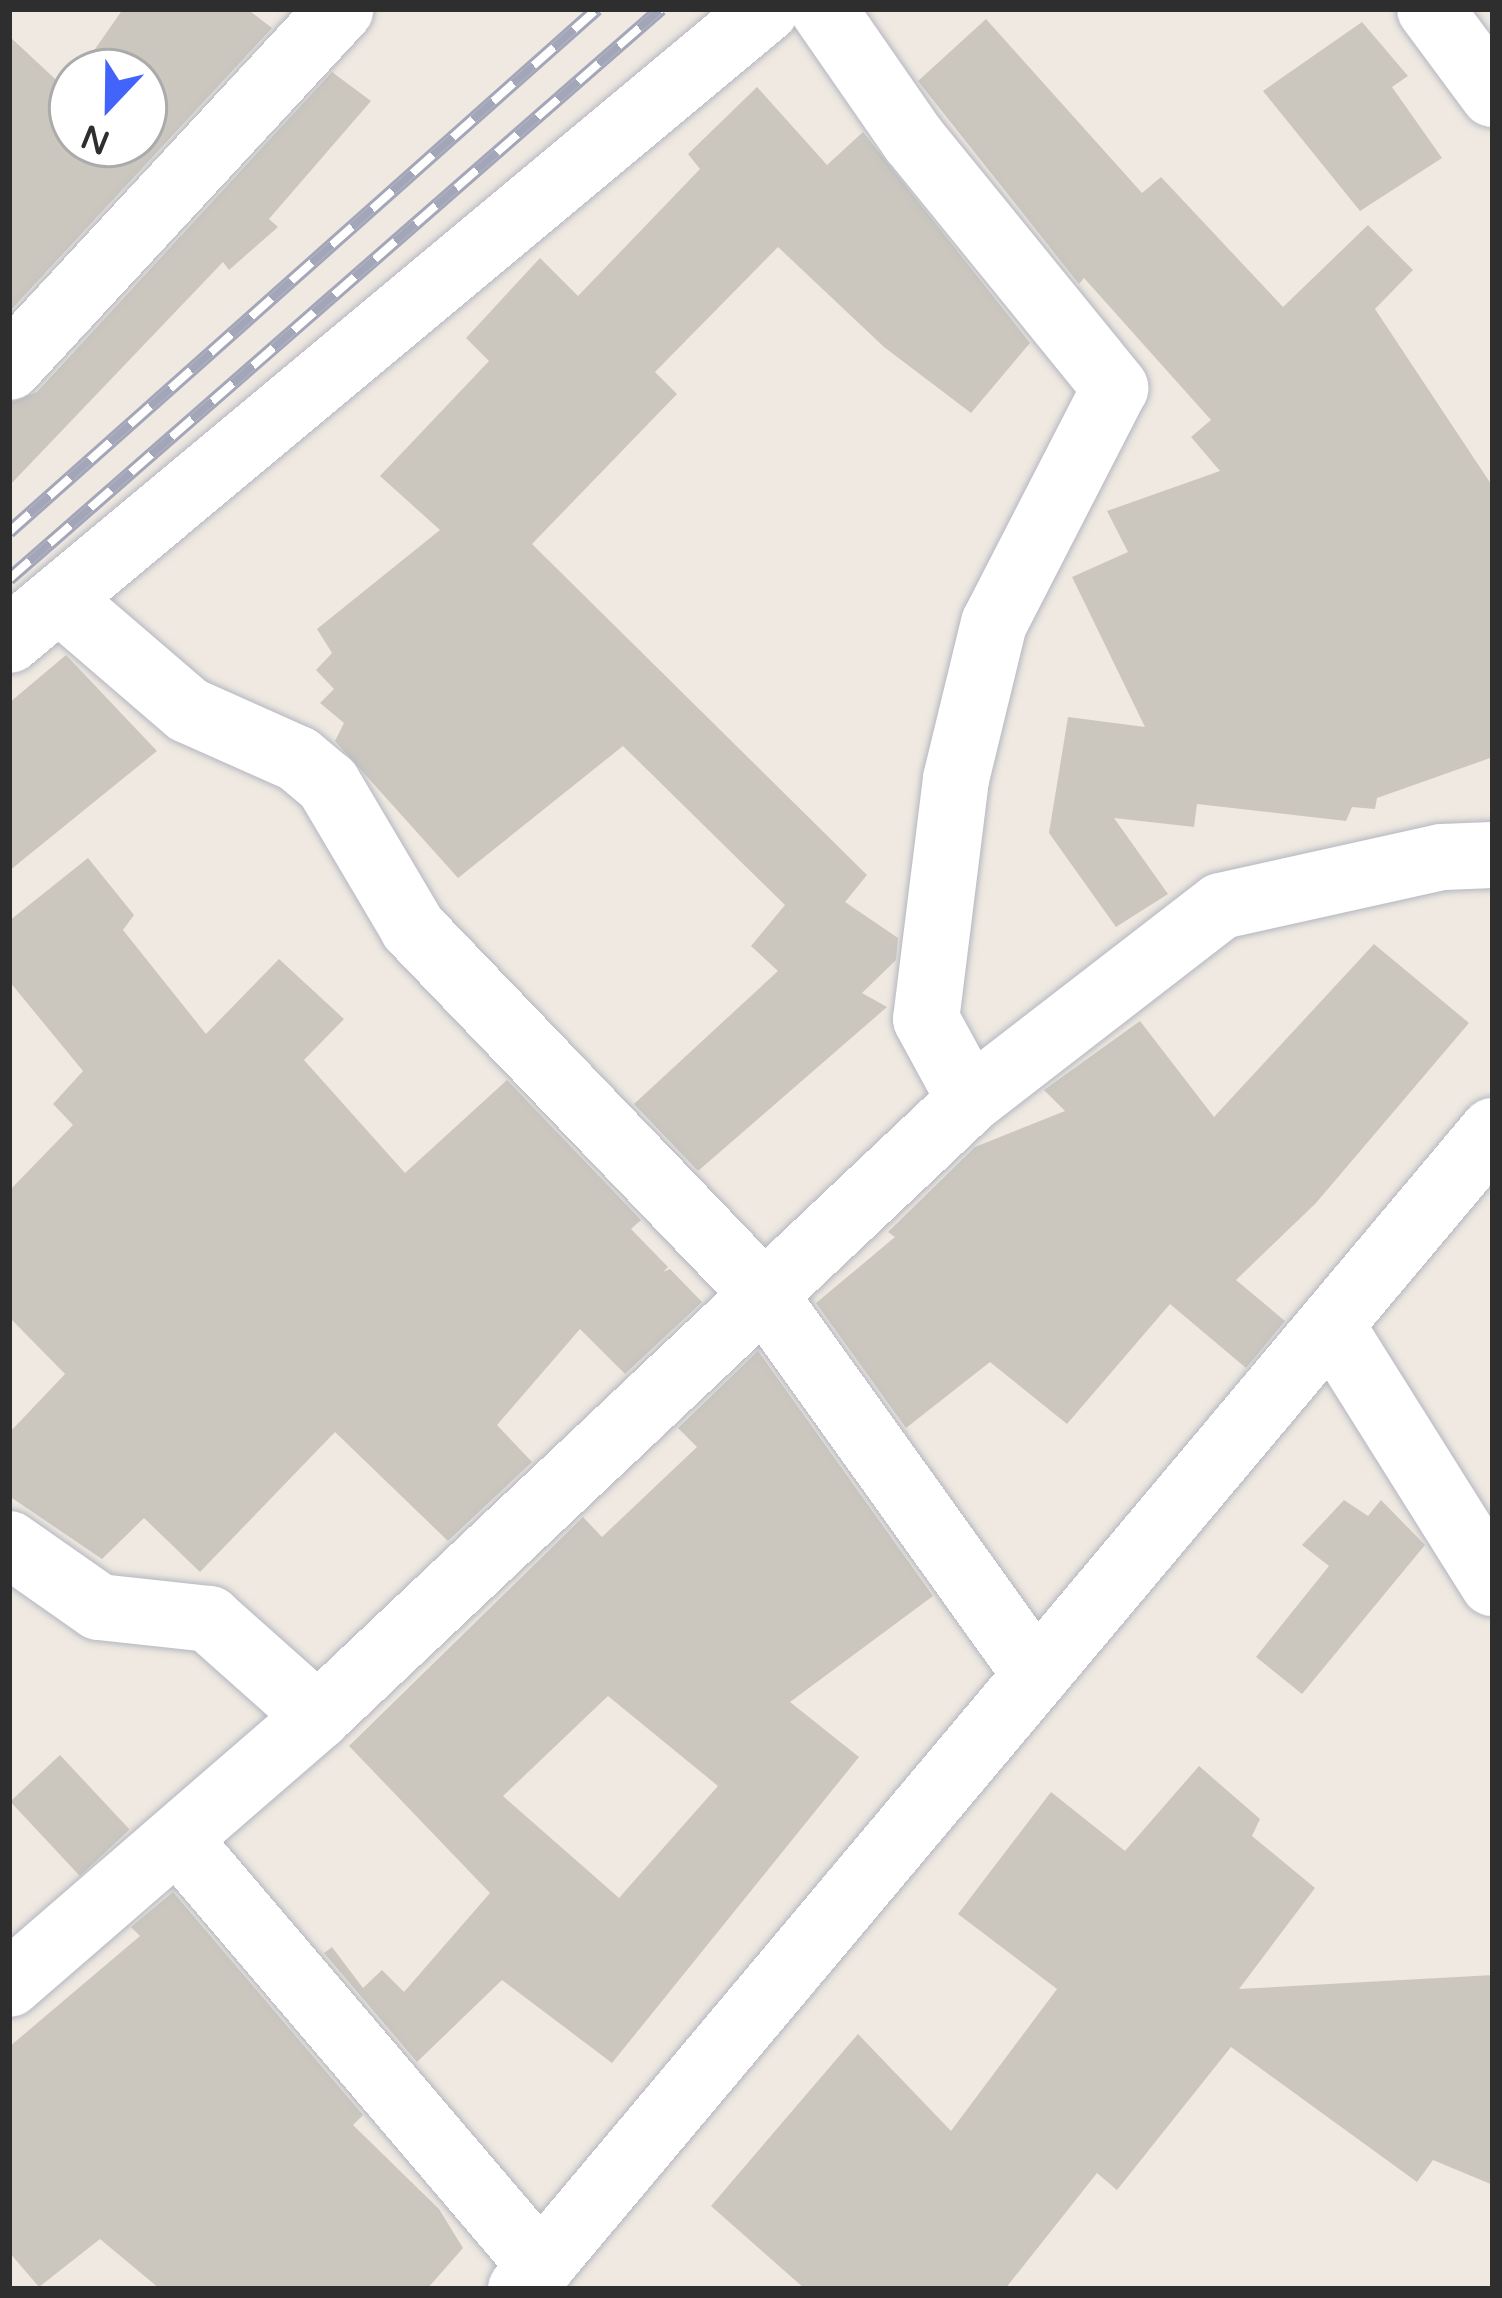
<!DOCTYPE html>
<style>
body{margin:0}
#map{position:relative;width:1502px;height:2298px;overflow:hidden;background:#efe9e1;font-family:"Varela Round",sans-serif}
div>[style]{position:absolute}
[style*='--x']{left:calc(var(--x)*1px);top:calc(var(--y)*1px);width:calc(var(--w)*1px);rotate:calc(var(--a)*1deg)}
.building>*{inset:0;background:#cbc7bf;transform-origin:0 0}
.roads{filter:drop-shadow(0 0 3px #b4b7c1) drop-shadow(0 0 3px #b4b7c1)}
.minor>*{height:66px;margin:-33px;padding:0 33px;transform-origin:33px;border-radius:33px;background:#fff}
.rail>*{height:14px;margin-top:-7px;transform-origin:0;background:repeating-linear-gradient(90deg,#fff 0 27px,#a3a6b8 0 54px);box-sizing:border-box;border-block:3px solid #a3a6b8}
span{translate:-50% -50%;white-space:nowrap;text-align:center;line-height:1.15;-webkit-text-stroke:9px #fff;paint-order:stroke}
.frame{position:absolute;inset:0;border:12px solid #2e2e2e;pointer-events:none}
.north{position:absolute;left:48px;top:48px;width:120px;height:120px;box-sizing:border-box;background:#fff;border:3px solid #ababab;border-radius:50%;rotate:202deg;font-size:33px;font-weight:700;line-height:48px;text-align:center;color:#2e2e2e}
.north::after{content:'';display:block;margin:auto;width:42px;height:54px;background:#4264fb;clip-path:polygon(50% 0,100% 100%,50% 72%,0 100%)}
</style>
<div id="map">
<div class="building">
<div style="clip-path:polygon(123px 9px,247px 9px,272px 28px,9px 312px,9px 36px,67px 90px,72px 82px,72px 144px,144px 144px,144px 72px,79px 72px)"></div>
<div style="clip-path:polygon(986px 19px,1142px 193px,1161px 177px,1283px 307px,1368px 225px,1413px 270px,1375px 309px,1493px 487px,1493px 757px,1377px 798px,1375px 809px,1352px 807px,1346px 821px,1197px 804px,1194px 827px,1114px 818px,1168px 894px,1116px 927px,1049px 833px,1068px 717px,1145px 727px,1072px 577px,1128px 552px,1107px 511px,1220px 471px,1191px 437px,1211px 420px,1084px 278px,1079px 284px,918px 81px)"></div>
<div style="clip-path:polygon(1362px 22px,1408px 76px,1392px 87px,1442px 158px,1360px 211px,1263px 91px)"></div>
<div style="clip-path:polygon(332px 72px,371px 101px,269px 219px,278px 227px,229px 270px,223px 262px,9px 486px,9px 403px,37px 392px)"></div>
<div style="clip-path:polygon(757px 87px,827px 165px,863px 132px,1030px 343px,971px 413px,884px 347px,778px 247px,655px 372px,677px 394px,532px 544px,867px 875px,845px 902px,898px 938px,896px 960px,862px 993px,887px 1007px,698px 1171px,634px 1104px,778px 971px,751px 946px,785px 905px,623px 746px,458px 878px,335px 741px,344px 723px,320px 703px,334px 689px,316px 670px,332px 653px,317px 629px,440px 530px,380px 476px,489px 361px,466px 338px,540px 258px,578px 296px,700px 169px,688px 154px)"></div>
<div style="clip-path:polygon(66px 655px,157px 751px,9px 871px,9px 703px)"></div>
<div style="clip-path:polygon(88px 858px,134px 915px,123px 930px,206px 1034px,279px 959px,344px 1019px,304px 1060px,405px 1173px,507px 1080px,641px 1220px,631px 1229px,668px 1267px,663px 1272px,670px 1269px,702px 1302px,625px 1374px,580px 1329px,497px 1425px,532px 1462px,448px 1541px,335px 1432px,200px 1572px,144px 1518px,102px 1559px,9px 1496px,9px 1433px,65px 1374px,9px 1317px,9px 1191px,73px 1125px,53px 1104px,83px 1071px,9px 981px,9px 921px)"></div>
<div style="clip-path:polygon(1374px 944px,1469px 1023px,1316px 1203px,1236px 1280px,1285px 1321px,1246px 1368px,1170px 1304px,1067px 1424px,990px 1362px,906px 1428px,816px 1303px,895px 1237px,888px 1232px,975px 1147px,1065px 1111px,1044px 1090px,1140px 1021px,1214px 1117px)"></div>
<div style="clip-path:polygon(evenodd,758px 1351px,933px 1596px,790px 1702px,859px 1757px,612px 2063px,502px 1980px,417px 2062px,324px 1953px,332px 1947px,363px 1988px,382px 1970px,404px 1992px,490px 1893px,349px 1746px,583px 1517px,602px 1537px,697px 1447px,678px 1428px,758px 1351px,608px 1696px,718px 1786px,619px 1898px,503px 1796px,608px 1696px)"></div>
<div style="clip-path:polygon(1344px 1500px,1368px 1516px,1381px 1500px,1425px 1545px,1302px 1694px,1256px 1657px,1329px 1566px,1302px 1545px)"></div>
<div style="left:60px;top:1755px;width:102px;height:68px;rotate:47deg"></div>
<div style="clip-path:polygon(1199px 1766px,1260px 1819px,1252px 1836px,1315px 1888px,1239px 1989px,1493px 1975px,1493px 2185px,1433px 2160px,1417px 2182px,1231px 2047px,1117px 2190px,1097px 2173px,1005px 2289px,805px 2289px,711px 2206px,858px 2034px,951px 2131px,1057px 1989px,958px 1914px,1051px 1792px,1125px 1851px)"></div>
<div style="clip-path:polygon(173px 1892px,363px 2115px,353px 2125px,439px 2209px,463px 2248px,427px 2289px,160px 2289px,100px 2239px,39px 2287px,9px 2252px,9px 2047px,140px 1936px,131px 1927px)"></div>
</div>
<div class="roads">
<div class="minor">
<div style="--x:823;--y:9;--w:158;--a:55.3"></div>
<div style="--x:913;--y:139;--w:321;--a:50.9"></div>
<div style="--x:1115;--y:388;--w:264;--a:117.2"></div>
<div style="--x:994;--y:623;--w:161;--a:103.7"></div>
<div style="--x:956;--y:779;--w:242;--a:97.1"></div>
<div style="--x:926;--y:1019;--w:92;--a:61.5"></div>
<div style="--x:1430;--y:9;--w:106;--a:53.5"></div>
<div style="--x:9;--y:367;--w:488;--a:-47.2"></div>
<div style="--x:59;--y:599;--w:170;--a:40.7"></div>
<div style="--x:188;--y:710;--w:120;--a:24"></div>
<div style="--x:298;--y:759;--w:39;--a:40"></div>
<div style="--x:328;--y:784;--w:167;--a:59.4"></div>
<div style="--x:413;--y:928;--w:504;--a:46.21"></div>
<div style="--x:762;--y:1292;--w:471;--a:54.4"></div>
<div style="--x:9;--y:640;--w:985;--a:-39.81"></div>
<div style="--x:1331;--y:1325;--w:305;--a:57.9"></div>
<div style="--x:9;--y:1544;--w:110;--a:35"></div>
<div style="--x:99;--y:1607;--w:111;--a:6.2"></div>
<div style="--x:209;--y:1619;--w:146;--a:41.7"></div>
<div style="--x:179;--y:1841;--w:558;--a:49.58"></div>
<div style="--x:9;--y:1984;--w:409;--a:-40.9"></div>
<div style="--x:318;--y:1716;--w:897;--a:-43.37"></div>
<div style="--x:970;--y:1100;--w:317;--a:-37.7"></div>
<div style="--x:1221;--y:906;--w:226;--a:-12.5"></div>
<div style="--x:1442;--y:857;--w:51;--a:-2.2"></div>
<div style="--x:521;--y:2289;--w:1512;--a:-49.99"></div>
</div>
</div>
<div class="rail">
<div style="--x:9;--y:532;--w:787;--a:-41.65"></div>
<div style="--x:9;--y:579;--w:866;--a:-41.16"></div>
</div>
<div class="frame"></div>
<div class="north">N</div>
</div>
